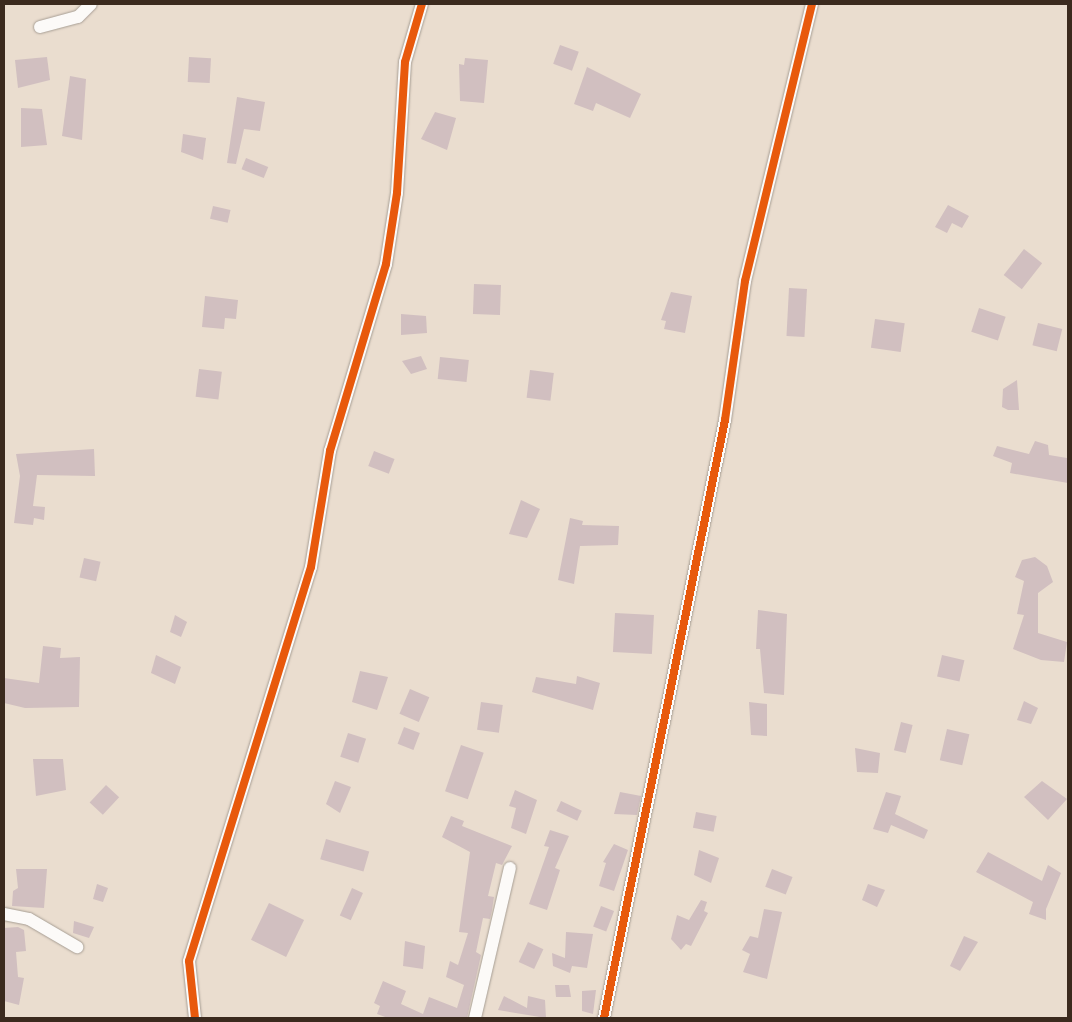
<!DOCTYPE html>
<style>
body{margin:0}
#map{position:relative;width:1072px;height:1022px;overflow:hidden;background:#eaddcf;font-family:Dekko,sans-serif}
div>[style]{position:absolute}
[style*='--x']{left:calc(var(--x)*1px);top:calc(var(--y)*1px);width:calc(var(--w)*1px);rotate:calc(var(--a)*1deg)}
.building>*{inset:0;background:#d1bfc0;transform-origin:0 0}
.roads{filter:drop-shadow(0 0 1px #a79e94) drop-shadow(0 0 1px #a79e94)}
.minor>*{height:12px;margin:-6px;padding:0 6px;transform-origin:6px;border-radius:6px;background:#fcfaf8}
.cycleway>*{height:8px;margin:-4px;padding:0 4px;transform-origin:4px;border-radius:4px;background:#e8590c}
span{translate:-50% -50%;white-space:nowrap;text-align:center;line-height:1.15;-webkit-text-stroke:4.5px #fcf5e5;paint-order:stroke}
.frame{position:absolute;inset:0;border:5px solid #3b2a1e;pointer-events:none}
</style>
<div id="map">
<div class="building">
<div style="left:560px;top:45px;width:20px;height:20px;rotate:20deg"></div>
<div style="clip-path:polygon(47px 57px,50px 80px,18px 88px,15px 60px)"></div>
<div style="left:189px;top:57px;width:22px;height:25px;rotate:3deg"></div>
<div style="clip-path:polygon(465px 58px,488px 60px,484px 103px,460px 101px,459px 64px,464px 65px)"></div>
<div style="clip-path:polygon(587px 67px,641px 94px,630px 118px,596px 103px,593px 111px,574px 104px)"></div>
<div style="clip-path:polygon(70px 76px,86px 79px,82px 140px,62px 136px)"></div>
<div style="clip-path:polygon(237px 97px,265px 102px,260px 131px,244px 129px,236px 164px,227px 163px)"></div>
<div style="clip-path:polygon(21px 108px,42px 109px,47px 145px,21px 147px)"></div>
<div style="clip-path:polygon(435px 112px,456px 118px,447px 150px,421px 139px)"></div>
<div style="clip-path:polygon(183px 134px,206px 138px,203px 160px,181px 152px)"></div>
<div style="left:246px;top:158px;width:24px;height:12px;rotate:22deg"></div>
<div style="clip-path:polygon(948px 205px,969px 216px,962px 228px,952px 223px,947px 233px,935px 227px)"></div>
<div style="left:213px;top:206px;width:18px;height:13px;rotate:13deg"></div>
<div style="left:1024px;top:249px;width:23px;height:33px;rotate:38deg"></div>
<div style="left:474px;top:284px;width:27px;height:30px;rotate:2deg"></div>
<div style="left:789px;top:288px;width:18px;height:48px;rotate:3deg"></div>
<div style="clip-path:polygon(671px 292px,692px 296px,685px 333px,664px 329px,666px 321px,661px 320px)"></div>
<div style="clip-path:polygon(205px 296px,238px 300px,236px 319px,225px 318px,224px 329px,202px 327px)"></div>
<div style="left:979px;top:308px;width:28px;height:25px;rotate:18deg"></div>
<div style="clip-path:polygon(401px 314px,426px 316px,427px 333px,401px 335px)"></div>
<div style="left:875px;top:319px;width:30px;height:29px;rotate:8deg"></div>
<div style="left:1038px;top:323px;width:25px;height:23px;rotate:14deg"></div>
<div style="clip-path:polygon(421px 356px,427px 369px,411px 374px,402px 361px)"></div>
<div style="left:440px;top:357px;width:29px;height:22px;rotate:6deg"></div>
<div style="left:199px;top:369px;width:23px;height:28px;rotate:7deg"></div>
<div style="left:530px;top:370px;width:24px;height:28px;rotate:7deg"></div>
<div style="clip-path:polygon(1017px 380px,1019px 410px,1008px 410px,1002px 407px,1003px 389px)"></div>
<div style="clip-path:polygon(1035px 441px,1048px 445px,1049px 455px,1067px 458px,1068px 483px,1010px 473px,1012px 463px,993px 456px,997px 446px,1029px 454px)"></div>
<div style="clip-path:polygon(94px 449px,95px 476px,37px 475px,33px 506px,45px 507px,44px 520px,34px 518px,33px 525px,14px 523px,20px 476px,16px 454px)"></div>
<div style="left:374px;top:451px;width:22px;height:16px;rotate:21deg"></div>
<div style="clip-path:polygon(521px 500px,540px 509px,527px 538px,509px 534px)"></div>
<div style="clip-path:polygon(570px 518px,583px 521px,582px 525px,619px 526px,618px 545px,580px 546px,574px 584px,558px 580px)"></div>
<div style="clip-path:polygon(1035px 557px,1047px 566px,1053px 582px,1038px 593px,1038px 633px,1067px 642px,1064px 662px,1041px 660px,1013px 649px,1024px 615px,1017px 614px,1024px 581px,1015px 577px,1022px 560px)"></div>
<div style="left:84px;top:558px;width:17px;height:20px;rotate:13deg"></div>
<div style="clip-path:polygon(758px 610px,787px 614px,784px 695px,764px 693px,760px 649px,756px 649px)"></div>
<div style="left:615px;top:613px;width:39px;height:39px;rotate:3deg"></div>
<div style="clip-path:polygon(175px 615px,187px 622px,181px 637px,170px 632px)"></div>
<div style="clip-path:polygon(43px 646px,61px 648px,60px 658px,80px 657px,79px 707px,25px 708px,4px 703px,4px 678px,39px 683px)"></div>
<div style="clip-path:polygon(156px 655px,181px 667px,175px 684px,151px 673px)"></div>
<div style="left:942px;top:655px;width:23px;height:22px;rotate:13deg"></div>
<div style="clip-path:polygon(360px 671px,388px 677px,377px 710px,352px 702px)"></div>
<div style="clip-path:polygon(577px 676px,600px 683px,593px 710px,532px 692px,536px 677px,576px 684px)"></div>
<div style="left:410px;top:689px;width:21px;height:27px;rotate:23deg"></div>
<div style="clip-path:polygon(1024px 701px,1038px 708px,1031px 724px,1017px 720px)"></div>
<div style="left:481px;top:702px;width:22px;height:28px;rotate:8deg"></div>
<div style="clip-path:polygon(749px 702px,767px 704px,767px 736px,751px 735px)"></div>
<div style="left:901px;top:722px;width:12px;height:29px;rotate:14deg"></div>
<div style="left:404px;top:727px;width:17px;height:18px;rotate:21deg"></div>
<div style="left:947px;top:729px;width:23px;height:32px;rotate:13deg"></div>
<div style="left:348px;top:733px;width:19px;height:25px;rotate:18deg"></div>
<div style="left:461px;top:745px;width:24px;height:49px;rotate:19deg"></div>
<div style="clip-path:polygon(855px 748px,880px 753px,878px 773px,857px 772px)"></div>
<div style="clip-path:polygon(33px 759px,63px 759px,66px 790px,36px 796px)"></div>
<div style="clip-path:polygon(335px 781px,351px 787px,340px 813px,326px 804px)"></div>
<div style="clip-path:polygon(1042px 781px,1067px 799px,1048px 820px,1024px 797px)"></div>
<div style="left:106px;top:785px;width:18px;height:24px;rotate:43deg"></div>
<div style="clip-path:polygon(515px 790px,537px 800px,526px 834px,511px 828px,516px 808px,509px 806px)"></div>
<div style="clip-path:polygon(620px 792px,641px 796px,637px 815px,614px 814px)"></div>
<div style="clip-path:polygon(886px 792px,901px 796px,895px 814px,928px 830px,924px 839px,891px 825px,888px 833px,873px 829px)"></div>
<div style="left:561px;top:801px;width:23px;height:11px;rotate:25deg"></div>
<div style="left:696px;top:812px;width:21px;height:16px;rotate:11deg"></div>
<div style="clip-path:polygon(451px 816px,464px 821px,462px 826px,512px 846px,502px 865px,496px 863px,488px 896px,494px 897px,492px 910px,490px 919px,483px 918px,476px 952px,481px 955px,467px 1018px,388px 1018px,377px 1014px,380px 1006px,374px 1003px,383px 981px,406px 991px,401px 1004px,423px 1014px,429px 997px,457px 1008px,464px 985px,446px 977px,450px 961px,458px 965px,468px 933px,459px 932px,470px 852px,442px 837px)"></div>
<div style="clip-path:polygon(550px 830px,569px 836px,555px 868px,560px 870px,547px 910px,529px 904px,549px 847px,544px 846px)"></div>
<div style="left:326px;top:839px;width:45px;height:21px;rotate:16deg"></div>
<div style="clip-path:polygon(614px 844px,628px 850px,614px 891px,599px 886px,606px 863px,603px 862px)"></div>
<div style="clip-path:polygon(699px 850px,719px 858px,711px 883px,694px 875px)"></div>
<div style="clip-path:polygon(988px 852px,1042px 881px,1048px 865px,1061px 873px,1046px 909px,1046px 920px,1029px 914px,1033px 902px,976px 872px)"></div>
<div style="clip-path:polygon(16px 869px,47px 869px,44px 908px,12px 906px,13px 891px,18px 888px)"></div>
<div style="left:772px;top:869px;width:22px;height:19px;rotate:21deg"></div>
<div style="clip-path:polygon(97px 884px,108px 888px,103px 902px,93px 899px)"></div>
<div style="clip-path:polygon(868px 884px,885px 890px,877px 907px,862px 900px)"></div>
<div style="left:352px;top:888px;width:12px;height:30px;rotate:24deg"></div>
<div style="clip-path:polygon(701px 900px,707px 902px,704px 911px,708px 913px,691px 946px,686px 944px,681px 950px,671px 939px,677px 915px,689px 920px)"></div>
<div style="left:269px;top:903px;width:39px;height:41px;rotate:26deg"></div>
<div style="left:601px;top:906px;width:14px;height:22px;rotate:21deg"></div>
<div style="clip-path:polygon(764px 909px,782px 912px,767px 979px,743px 972px,750px 954px,742px 950px,750px 936px,758px 938px)"></div>
<div style="clip-path:polygon(74px 921px,94px 927px,89px 938px,73px 933px)"></div>
<div style="clip-path:polygon(18px 927px,24px 930px,26px 951px,16px 952px,18px 977px,24px 978px,19px 1005px,4px 1001px,4px 928px)"></div>
<div style="clip-path:polygon(566px 932px,593px 934px,587px 968px,572px 966px,570px 973px,553px 966px,552px 953px,565px 958px)"></div>
<div style="clip-path:polygon(964px 936px,978px 942px,960px 971px,950px 966px)"></div>
<div style="clip-path:polygon(405px 941px,425px 946px,423px 969px,403px 966px)"></div>
<div style="left:528px;top:942px;width:17px;height:22px;rotate:25deg"></div>
<div style="clip-path:polygon(555px 985px,569px 985px,571px 997px,556px 997px)"></div>
<div style="clip-path:polygon(596px 990px,593px 1014px,582px 1011px,582px 991px)"></div>
<div style="clip-path:polygon(504px 996px,527px 1008px,528px 996px,545px 1000px,546px 1018px,498px 1010px)"></div>
</div>
<div class="roads">
<div class="minor">
<div style="--x:40;--y:27;--w:39;--a:-15"></div>
<div style="--x:78;--y:17;--w:18;--a:-45"></div>
<div style="--x:4;--y:914;--w:25;--a:11"></div>
<div style="--x:29;--y:919;--w:56;--a:30.3"></div>
<div style="--x:195;--y:1018;--w:57;--a:-96"></div>
<div style="--x:189;--y:961;--w:412;--a:-72.8"></div>
<div style="--x:311;--y:567;--w:118;--a:-80.7"></div>
<div style="--x:330;--y:451;--w:195;--a:-73.3"></div>
<div style="--x:386;--y:264;--w:72;--a:-81.2"></div>
<div style="--x:397;--y:193;--w:131;--a:-86.5"></div>
<div style="--x:405;--y:62;--w:60;--a:-73.7"></div>
<div style="--x:475;--y:1018;--w:154;--a:-76.9"></div>
<div style="--x:604;--y:1018;--w:610;--a:-78.56"></div>
<div style="--x:725;--y:420;--w:140;--a:-81.8"></div>
<div style="--x:745;--y:281;--w:285;--a:-76.4"></div>
</div>
</div>
<div class="cycleway">
<div style="--x:195;--y:1018;--w:57;--a:-96"></div>
<div style="--x:189;--y:961;--w:412;--a:-72.8"></div>
<div style="--x:311;--y:567;--w:118;--a:-80.7"></div>
<div style="--x:330;--y:451;--w:195;--a:-73.3"></div>
<div style="--x:386;--y:264;--w:72;--a:-81.2"></div>
<div style="--x:397;--y:193;--w:131;--a:-86.5"></div>
<div style="--x:405;--y:62;--w:60;--a:-73.7"></div>
<div style="--x:604;--y:1018;--w:610;--a:-78.56"></div>
<div style="--x:725;--y:420;--w:140;--a:-81.8"></div>
<div style="--x:745;--y:281;--w:285;--a:-76.4"></div>
</div>
<div class="frame"></div>
</div>
